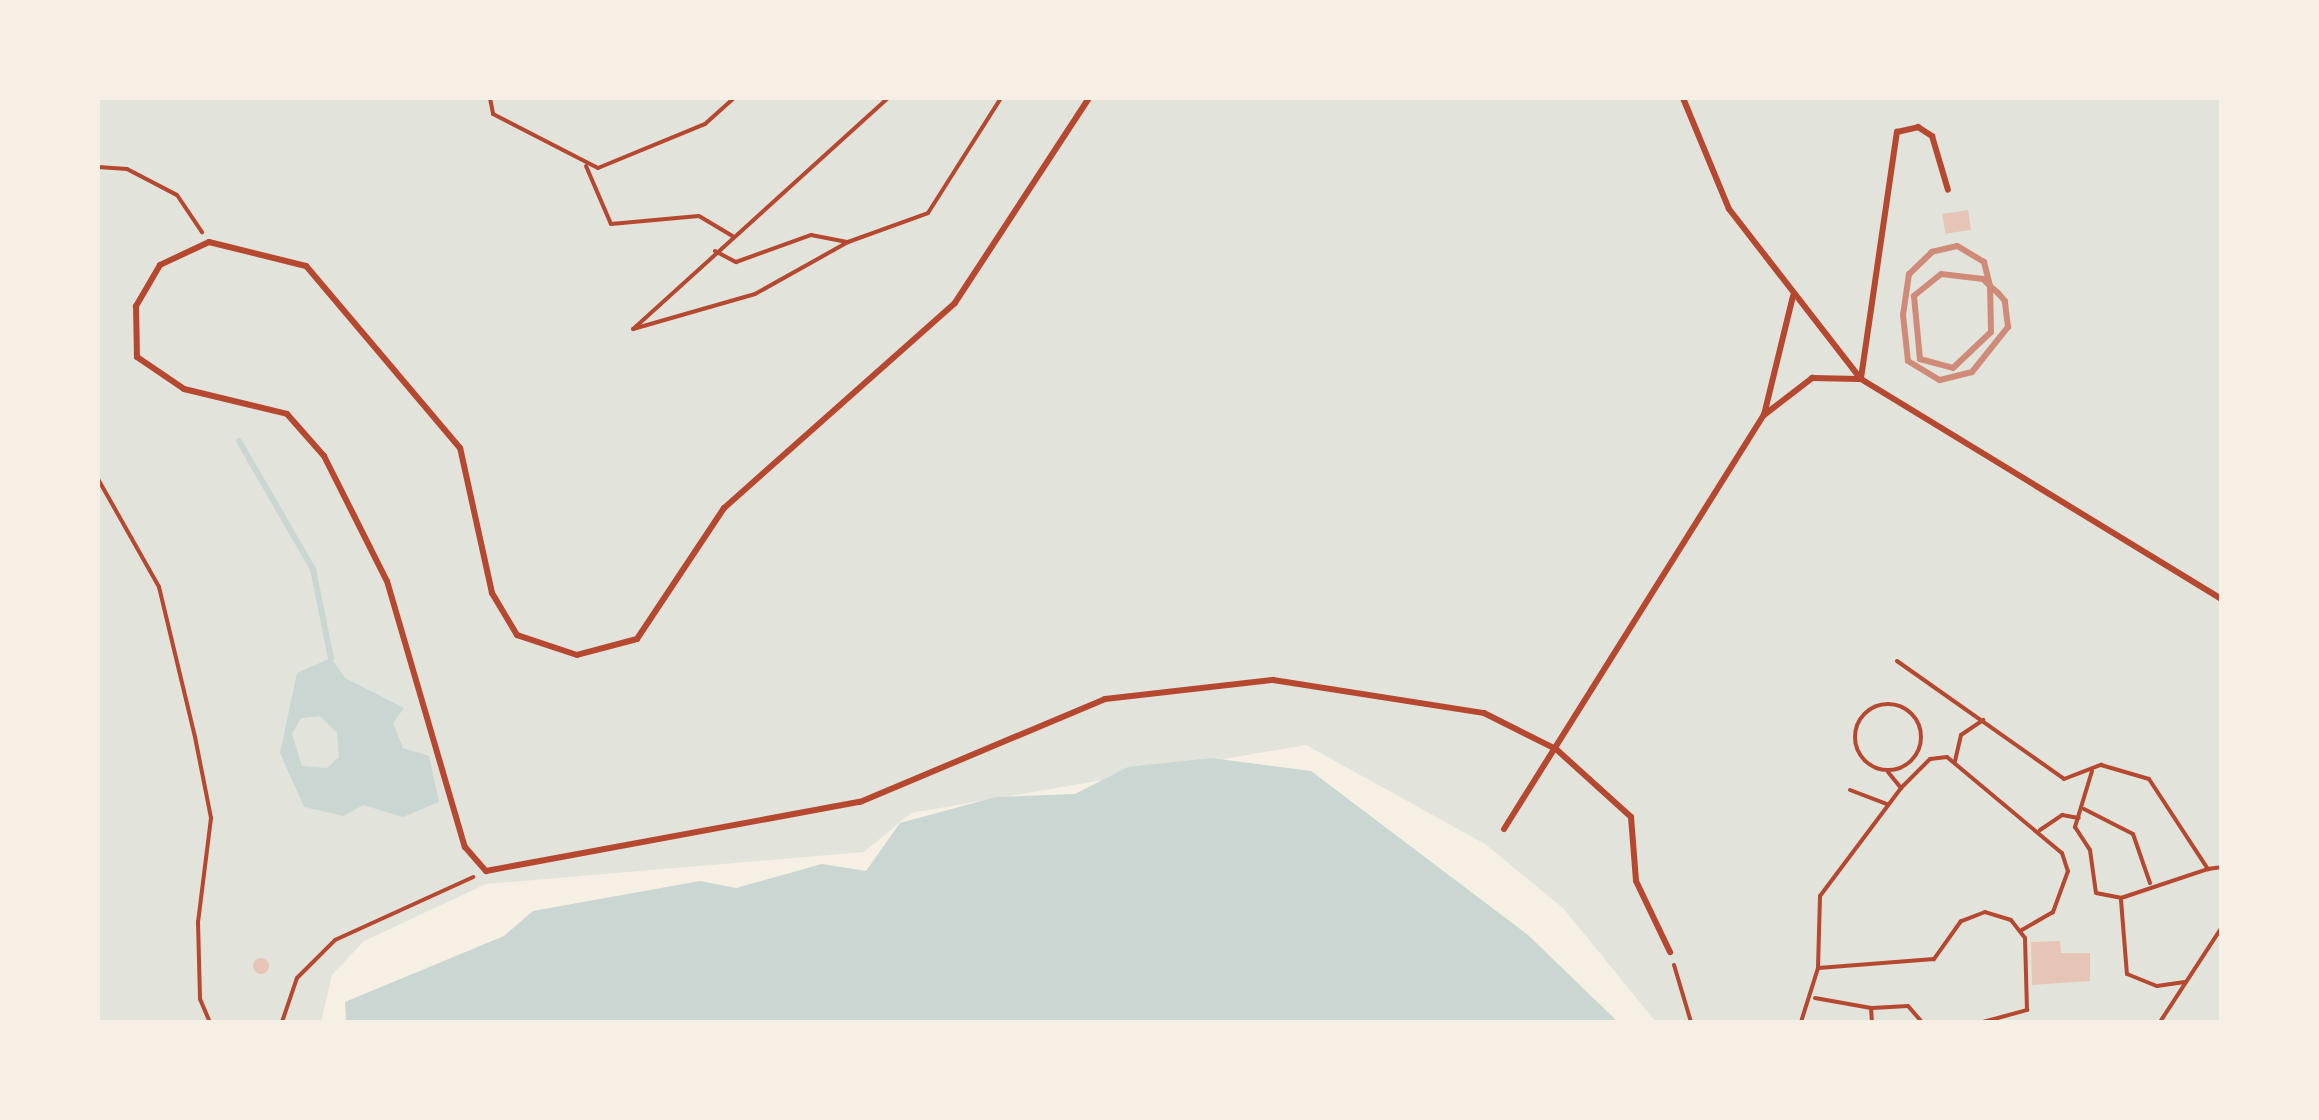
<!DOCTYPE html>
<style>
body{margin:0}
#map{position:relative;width:2319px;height:1120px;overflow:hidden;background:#f6efe4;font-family:Overpass,sans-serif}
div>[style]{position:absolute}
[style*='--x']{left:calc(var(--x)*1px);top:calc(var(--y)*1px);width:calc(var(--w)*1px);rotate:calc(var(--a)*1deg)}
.green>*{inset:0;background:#e2e4dc}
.water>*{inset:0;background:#c9d6d2}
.stream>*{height:6px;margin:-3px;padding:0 3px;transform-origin:3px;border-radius:3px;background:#c9d6d2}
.building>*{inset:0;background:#e6c5b7;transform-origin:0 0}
.round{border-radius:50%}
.path>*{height:4px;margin:-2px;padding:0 2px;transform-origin:2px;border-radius:2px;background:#b5482f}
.path>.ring{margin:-2px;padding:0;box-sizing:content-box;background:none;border:4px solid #b5482f;border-radius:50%}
.service>*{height:6px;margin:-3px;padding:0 3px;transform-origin:3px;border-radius:3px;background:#b5482f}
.rail>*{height:6px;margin:-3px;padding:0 3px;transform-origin:3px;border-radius:3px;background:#cf8b77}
span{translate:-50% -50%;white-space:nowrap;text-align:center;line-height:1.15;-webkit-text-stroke:10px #f6efe4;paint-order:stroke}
.frame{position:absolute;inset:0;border:100px solid #f6efe4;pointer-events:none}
</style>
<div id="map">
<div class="green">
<div style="clip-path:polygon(98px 98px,2221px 98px,2221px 1022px,1656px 1022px,1563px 908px,1485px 844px,1306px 745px,911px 813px,864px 852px,486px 884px,364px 941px,332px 975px,321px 1022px,98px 1022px)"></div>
</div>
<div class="water">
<div style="clip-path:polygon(evenodd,331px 658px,345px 678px,404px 708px,393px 723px,403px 748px,429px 756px,439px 802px,403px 817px,363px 805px,344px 816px,304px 807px,280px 753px,297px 673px,331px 658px,320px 716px,337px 733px,339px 757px,327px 768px,302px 766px,292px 734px,301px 718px,320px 716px)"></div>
<div style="clip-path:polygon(1211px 758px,1311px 771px,1528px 935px,1618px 1022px,346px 1022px,345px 1002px,504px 936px,533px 911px,700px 881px,736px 888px,822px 864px,866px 871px,900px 823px,996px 797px,1075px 794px,1128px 767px)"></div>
</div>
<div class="stream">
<div style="--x:239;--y:441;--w:148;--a:60"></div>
<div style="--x:313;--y:569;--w:91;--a:78.6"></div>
</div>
<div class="building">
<div style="left:1968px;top:210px;width:20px;height:26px;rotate:81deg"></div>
<div style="clip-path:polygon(2060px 941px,2061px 953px,2090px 953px,2090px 981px,2032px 985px,2031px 942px)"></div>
<div class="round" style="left:253px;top:958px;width:16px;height:16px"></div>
</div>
<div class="path">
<div style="--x:490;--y:98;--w:16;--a:79"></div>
<div style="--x:493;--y:114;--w:118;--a:27.2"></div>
<div style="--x:598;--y:168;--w:116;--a:-22.4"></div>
<div style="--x:705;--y:124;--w:39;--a:-42"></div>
<div style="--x:888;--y:98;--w:344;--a:137.8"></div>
<div style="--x:633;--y:329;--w:127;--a:-16"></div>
<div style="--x:755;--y:294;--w:107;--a:-29.2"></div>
<div style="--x:848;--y:242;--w:85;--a:-19.9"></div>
<div style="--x:928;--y:213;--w:136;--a:-57.6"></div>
<div style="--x:586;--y:166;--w:63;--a:66.7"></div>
<div style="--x:611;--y:224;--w:88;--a:-5.2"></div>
<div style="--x:699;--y:216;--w:39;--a:31"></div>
<div style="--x:98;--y:167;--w:29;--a:4"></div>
<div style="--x:127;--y:169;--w:56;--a:27.5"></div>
<div style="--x:177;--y:195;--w:45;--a:56"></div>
<div style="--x:715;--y:251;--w:24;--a:28"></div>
<div style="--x:736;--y:262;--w:80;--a:-19.8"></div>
<div style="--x:811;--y:235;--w:38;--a:11"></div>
<div style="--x:98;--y:479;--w:124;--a:60.5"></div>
<div style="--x:159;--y:587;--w:154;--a:76.5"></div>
<div style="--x:195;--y:737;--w:83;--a:78.8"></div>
<div style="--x:211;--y:818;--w:105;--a:97.1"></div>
<div style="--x:198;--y:922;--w:77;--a:88.5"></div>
<div style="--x:200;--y:999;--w:25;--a:67"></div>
<div style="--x:1897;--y:661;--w:204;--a:35.2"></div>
<div style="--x:2064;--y:779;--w:40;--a:-21"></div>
<div style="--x:2101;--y:765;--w:50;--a:16.3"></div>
<div style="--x:2149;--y:779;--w:108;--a:56.8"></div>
<div style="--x:2208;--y:869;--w:14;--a:-8"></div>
<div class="ring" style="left:1855px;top:704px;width:62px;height:62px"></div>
<div style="--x:1955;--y:761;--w:27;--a:-77"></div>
<div style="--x:1961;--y:735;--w:27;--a:-34"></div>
<div style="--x:2092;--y:771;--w:59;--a:106.9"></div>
<div style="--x:2075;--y:827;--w:27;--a:57"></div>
<div style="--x:2090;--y:850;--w:43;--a:82.1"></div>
<div style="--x:2096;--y:893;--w:25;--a:11"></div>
<div style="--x:2121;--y:898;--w:92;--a:-18.4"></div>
<div style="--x:1888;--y:772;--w:21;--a:51"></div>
<div style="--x:1850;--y:790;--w:39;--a:21"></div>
<div style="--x:2084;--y:809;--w:55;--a:27"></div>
<div style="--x:2133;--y:834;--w:52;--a:70.9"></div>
<div style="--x:2040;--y:830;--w:27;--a:-34"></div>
<div style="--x:2062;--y:815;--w:17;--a:10"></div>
<div style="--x:2121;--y:900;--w:74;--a:85.4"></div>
<div style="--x:2127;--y:974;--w:32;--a:22"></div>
<div style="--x:2157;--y:986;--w:28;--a:-8"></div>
<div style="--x:1674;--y:965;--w:59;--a:73.4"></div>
<div style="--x:1815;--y:998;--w:57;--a:10.1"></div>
<div style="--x:1871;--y:1008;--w:14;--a:86"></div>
<div style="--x:1872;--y:1008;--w:36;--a:-3"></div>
<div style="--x:1908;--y:1006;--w:21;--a:49"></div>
<div style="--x:282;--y:1022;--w:46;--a:-71.2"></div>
<div style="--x:297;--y:978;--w:54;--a:-45"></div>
<div style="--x:335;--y:940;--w:152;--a:-24.5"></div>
<div style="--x:1801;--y:1022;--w:57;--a:-72.5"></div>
<div style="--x:1983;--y:1022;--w:46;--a:-15.3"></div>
<div style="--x:2027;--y:1010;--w:72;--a:-91.6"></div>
<div style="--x:2025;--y:938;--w:23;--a:-128"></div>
<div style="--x:2011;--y:920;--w:27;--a:-163"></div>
<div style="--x:1985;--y:912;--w:26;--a:159"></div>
<div style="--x:1961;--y:921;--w:47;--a:125.4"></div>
<div style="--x:1934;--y:959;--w:116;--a:175.6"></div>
<div style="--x:1818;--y:968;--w:72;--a:-88.4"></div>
<div style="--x:1820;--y:896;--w:135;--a:-53.1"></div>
<div style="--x:1901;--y:788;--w:41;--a:-45"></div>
<div style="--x:1930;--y:759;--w:17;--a:-7"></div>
<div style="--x:1947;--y:757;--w:150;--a:39.9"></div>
<div style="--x:2062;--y:853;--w:19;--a:72"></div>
<div style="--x:2068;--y:871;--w:44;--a:110.1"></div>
<div style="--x:2053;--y:912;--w:36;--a:150"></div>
<div style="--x:2160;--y:1022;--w:113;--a:-56.9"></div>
</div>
<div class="service">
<div style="--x:1089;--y:98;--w:245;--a:123.2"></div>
<div style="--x:955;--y:303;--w:309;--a:138.4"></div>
<div style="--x:724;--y:508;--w:157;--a:123.6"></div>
<div style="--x:637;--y:639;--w:62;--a:165.1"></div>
<div style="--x:577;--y:655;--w:63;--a:-161.6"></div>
<div style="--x:517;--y:635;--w:49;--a:-120.8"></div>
<div style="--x:492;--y:593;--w:148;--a:-102.4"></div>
<div style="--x:460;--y:448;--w:238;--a:-130.2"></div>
<div style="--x:306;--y:266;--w:100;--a:-166.1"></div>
<div style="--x:209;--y:242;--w:54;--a:154.9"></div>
<div style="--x:160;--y:265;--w:48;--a:120.3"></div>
<div style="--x:136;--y:306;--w:51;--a:88.9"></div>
<div style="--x:137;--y:357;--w:57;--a:34.2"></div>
<div style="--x:184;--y:389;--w:106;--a:13.6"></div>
<div style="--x:287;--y:414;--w:56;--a:48.6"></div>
<div style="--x:324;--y:456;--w:140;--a:63.3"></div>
<div style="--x:387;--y:581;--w:277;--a:73.7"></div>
<div style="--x:465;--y:847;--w:32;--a:49"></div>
<div style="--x:486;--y:871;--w:380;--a:-10.5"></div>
<div style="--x:860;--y:802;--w:266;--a:-22.8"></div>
<div style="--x:1105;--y:699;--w:169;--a:-6.5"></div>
<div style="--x:1273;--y:680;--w:214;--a:8.9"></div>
<div style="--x:1484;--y:713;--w:80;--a:26.6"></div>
<div style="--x:1556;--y:749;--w:101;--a:42.2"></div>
<div style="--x:1631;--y:817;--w:64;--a:85.5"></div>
<div style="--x:1636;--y:881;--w:79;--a:64.4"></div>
<div style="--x:1683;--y:98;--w:120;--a:67.5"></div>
<div style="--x:1729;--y:209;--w:215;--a:52.2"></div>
<div style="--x:1861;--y:379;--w:423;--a:31.4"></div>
<div style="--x:1793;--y:296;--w:122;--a:103.7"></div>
<div style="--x:1764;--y:415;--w:61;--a:-37.6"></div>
<div style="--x:1812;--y:378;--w:48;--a:1.2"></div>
<div style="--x:1861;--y:378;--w:249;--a:-81.7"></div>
<div style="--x:1897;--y:132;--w:22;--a:-13"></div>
<div style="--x:1918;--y:127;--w:17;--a:33"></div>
<div style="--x:1932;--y:136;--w:56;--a:73.5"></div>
<div style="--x:1504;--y:829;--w:489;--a:-57.9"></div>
</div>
<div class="rail">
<div style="--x:1903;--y:315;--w:46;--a:83.8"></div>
<div style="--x:1908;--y:361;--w:37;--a:31"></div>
<div style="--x:1940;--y:380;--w:33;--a:-14"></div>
<div style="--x:1972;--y:372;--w:58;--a:-51.3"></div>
<div style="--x:2008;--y:327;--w:26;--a:-97"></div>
<div style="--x:2005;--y:301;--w:11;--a:-131"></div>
<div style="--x:1998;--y:293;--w:11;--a:-139"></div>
<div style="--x:1990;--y:286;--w:10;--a:-135"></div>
<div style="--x:1983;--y:279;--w:42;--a:-173.2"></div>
<div style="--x:1941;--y:274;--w:35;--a:141"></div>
<div style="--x:1914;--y:296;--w:63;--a:84.6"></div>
<div style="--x:1920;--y:359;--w:34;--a:15"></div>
<div style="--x:1953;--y:368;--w:52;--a:-43.5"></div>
<div style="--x:1991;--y:332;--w:46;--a:-91.2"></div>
<div style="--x:1990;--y:286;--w:25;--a:-104"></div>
<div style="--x:1984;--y:262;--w:31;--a:-149"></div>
<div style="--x:1957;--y:246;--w:26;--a:167"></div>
<div style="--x:1932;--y:252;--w:32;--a:136"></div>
<div style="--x:1909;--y:274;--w:41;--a:98.3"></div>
</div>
<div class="frame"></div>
</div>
